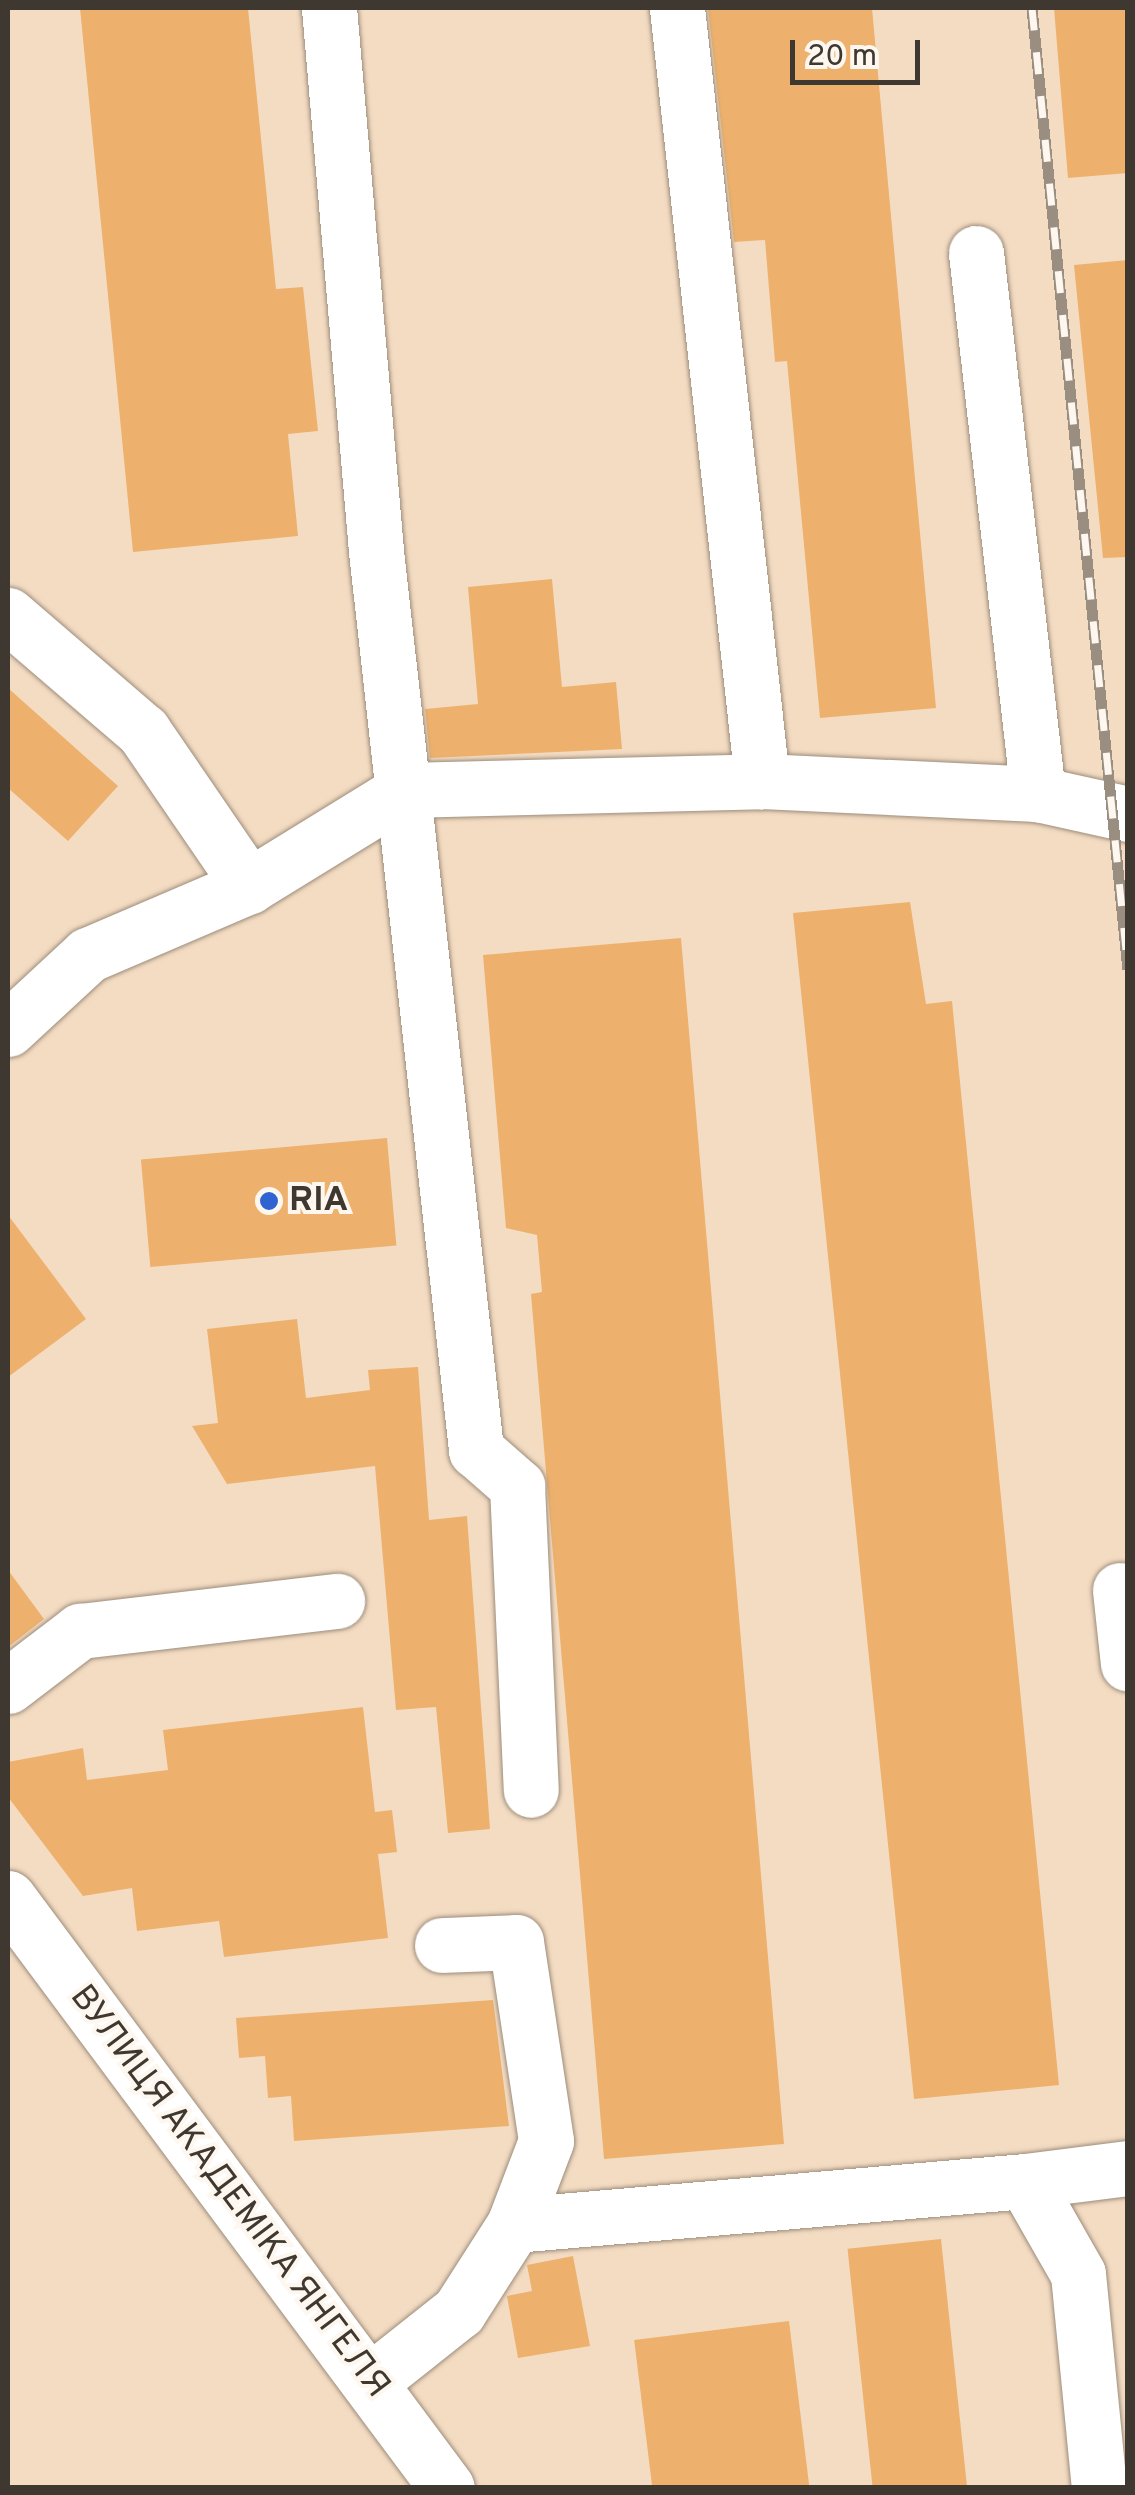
<!DOCTYPE html>
<meta charset="utf-8">
<style>
body{margin:0}
#map{position:relative;width:1135px;height:2495px;overflow:hidden;background:#fae8d5;font-family:Overpass,sans-serif}
div>[style]{position:absolute}
[style*='--x']{left:calc(var(--x)*1px);top:calc(var(--y)*1px);width:calc(var(--w)*1px);rotate:calc(var(--a)*1deg)}
.built>*{inset:0;background:#f4dcc3;transform-origin:0 0}
.building>*{inset:0;background:#edb16d;transform-origin:0 0}
.roads{filter:drop-shadow(0 0 2px #9d8d7b) drop-shadow(0 0 2px #9d8d7b)}
.minor>*{height:55px;margin:-27.5px;padding:0 27.5px;transform-origin:27.5px;border-radius:27.5px;background:#fff}
.rail>*{height:11px;margin-top:-5.5px;transform-origin:0;background:repeating-linear-gradient(90deg,#fef7ef 0 22px,#9a8e81 0 44px);box-sizing:border-box;border-block:2px solid #9a8e81}
.dots>*{width:28px;height:28px;translate:-50% -50%;box-sizing:border-box;border:5px solid #fef7ef;border-radius:50%}
span{translate:-50% -50%;white-space:nowrap;text-align:center;line-height:1.15;-webkit-text-stroke:8px #fef7ef;paint-order:stroke}
.poi-label{font-size:35px;color:#3f3831;font-weight:700}
.left{translate:0 -50%;text-align:left}
.street-label{font-size:35px;color:#3f3831}
.frame{position:absolute;inset:0;border:10px solid #3f3831;pointer-events:none}
.scale{position:absolute;left:790px;top:40px;width:130px;height:45px;box-sizing:border-box;border:5px solid #3f3831;border-top:0;padding-left:12px;font-size:30px;line-height:35px;white-space:nowrap;color:#3f3831;-webkit-text-stroke:8px #fef7ef;paint-order:stroke}
</style>
<div id="map">
<div class="built">
<div style="left:8px;top:8px;width:1119px;height:2480px"></div>
</div>
<div class="building">
<div style="clip-path:polygon(80px 8px,248px 8px,276px 289px,303px 287px,318px 431px,288px 434px,298px 536px,133px 552px)"></div>
<div style="clip-path:polygon(708px 8px,872px 8px,936px 708px,820px 718px,787px 361px,775px 362px,765px 240px,734px 242px)"></div>
<div style="clip-path:polygon(1054px 8px,1128px 8px,1128px 173px,1068px 178px)"></div>
<div style="clip-path:polygon(1128px 260px,1128px 557px,1103px 558px,1074px 265px)"></div>
<div style="clip-path:polygon(552px 579px,562px 687px,616px 682px,622px 749px,430px 758px,425px 709px,478px 704px,468px 587px)"></div>
<div style="clip-path:polygon(8px 688px,118px 786px,68px 841px,8px 788px)"></div>
<div style="clip-path:polygon(910px 902px,926px 1004px,952px 1001px,1059px 2085px,914px 2099px,793px 913px)"></div>
<div style="clip-path:polygon(681px 938px,784px 2144px,604px 2159px,531px 1294px,542px 1292px,537px 1235px,506px 1228px,483px 955px)"></div>
<div style="left:387px;top:1138px;width:108px;height:247px;rotate:85deg"></div>
<div style="clip-path:polygon(8px 1215px,86px 1319px,8px 1377px)"></div>
<div style="clip-path:polygon(297px 1319px,306px 1398px,370px 1390px,368px 1370px,418px 1367px,429px 1520px,467px 1516px,490px 1829px,448px 1833px,436px 1707px,396px 1710px,375px 1466px,227px 1484px,192px 1426px,218px 1423px,207px 1329px)"></div>
<div style="clip-path:polygon(8px 1570px,44px 1619px,8px 1647px)"></div>
<div style="clip-path:polygon(363px 1707px,375px 1812px,392px 1810px,397px 1852px,378px 1854px,388px 1938px,224px 1957px,219px 1921px,137px 1931px,132px 1888px,83px 1896px,8px 1797px,8px 1762px,83px 1748px,87px 1780px,168px 1770px,163px 1730px)"></div>
<div style="clip-path:polygon(493px 2000px,509px 2126px,294px 2141px,291px 2096px,268px 2098px,265px 2056px,239px 2058px,236px 2018px)"></div>
<div style="left:941px;top:2239px;width:251px;height:94px;rotate:84deg"></div>
<div style="clip-path:polygon(573px 2256px,590px 2346px,518px 2358px,507px 2296px,532px 2291px,527px 2265px)"></div>
<div style="left:789px;top:2321px;width:168px;height:156px;rotate:83deg"></div>
</div>
<div class="roads">
<div class="minor">
<div style="--x:329;--y:8;--w:545;--a:85.05"></div>
<div style="--x:376;--y:551;--w:905;--a:83.65"></div>
<div style="--x:476;--y:1450;--w:55;--a:41.3"></div>
<div style="--x:517;--y:1486;--w:304;--a:87.4"></div>
<div style="--x:677;--y:8;--w:778;--a:83.72"></div>
<div style="--x:976;--y:253;--w:545;--a:83.46"></div>
<div style="--x:8;--y:615;--w:178;--a:40.7"></div>
<div style="--x:143;--y:731;--w:188;--a:55.6"></div>
<div style="--x:8;--y:1029;--w:109;--a:-42.8"></div>
<div style="--x:88;--y:955;--w:175;--a:-23.2"></div>
<div style="--x:249;--y:886;--w:183;--a:-31.6"></div>
<div style="--x:405;--y:790;--w:357;--a:-1.4"></div>
<div style="--x:762;--y:781;--w:276;--a:2.7"></div>
<div style="--x:1038;--y:794;--w:92;--a:12.5"></div>
<div style="--x:1120;--y:1590;--w:74;--a:83.8"></div>
<div style="--x:8;--y:1686;--w:91;--a:-37.4"></div>
<div style="--x:80;--y:1631;--w:259;--a:-6.7"></div>
<div style="--x:8;--y:1898;--w:735;--a:53.35"></div>
<div style="--x:442;--y:1945;--w:74;--a:-2.3"></div>
<div style="--x:516;--y:1942;--w:201;--a:81.4"></div>
<div style="--x:546;--y:2141;--w:90;--a:110.9"></div>
<div style="--x:1025;--y:2181;--w:104;--a:-7.2"></div>
<div style="--x:372;--y:2380;--w:111;--a:-38.4"></div>
<div style="--x:459;--y:2311;--w:102;--a:-57.4"></div>
<div style="--x:514;--y:2225;--w:513;--a:-4.92"></div>
<div style="--x:1025;--y:2181;--w:107;--a:60.3"></div>
<div style="--x:1078;--y:2274;--w:215;--a:84.4"></div>
</div>
</div>
<div class="rail">
<div style="--x:1032;--y:8;--w:966;--a:84.3"></div>
</div>
<div class="dots">
<div style="left:269px;top:1201px;background:#2f63d1"></div>
</div>
<div class="poi-label">
<span class="left" style="left:289px;top:1201px">RIA</span>
</div>
<div class="street-label">
<span style="left:229px;top:2192px;rotate:53deg">ВУЛИЦЯ АКАДЕМІКА ЯНГЕЛЯ</span>
</div>
<div class="frame"></div>
<div class="scale">20 m</div>
</div>
